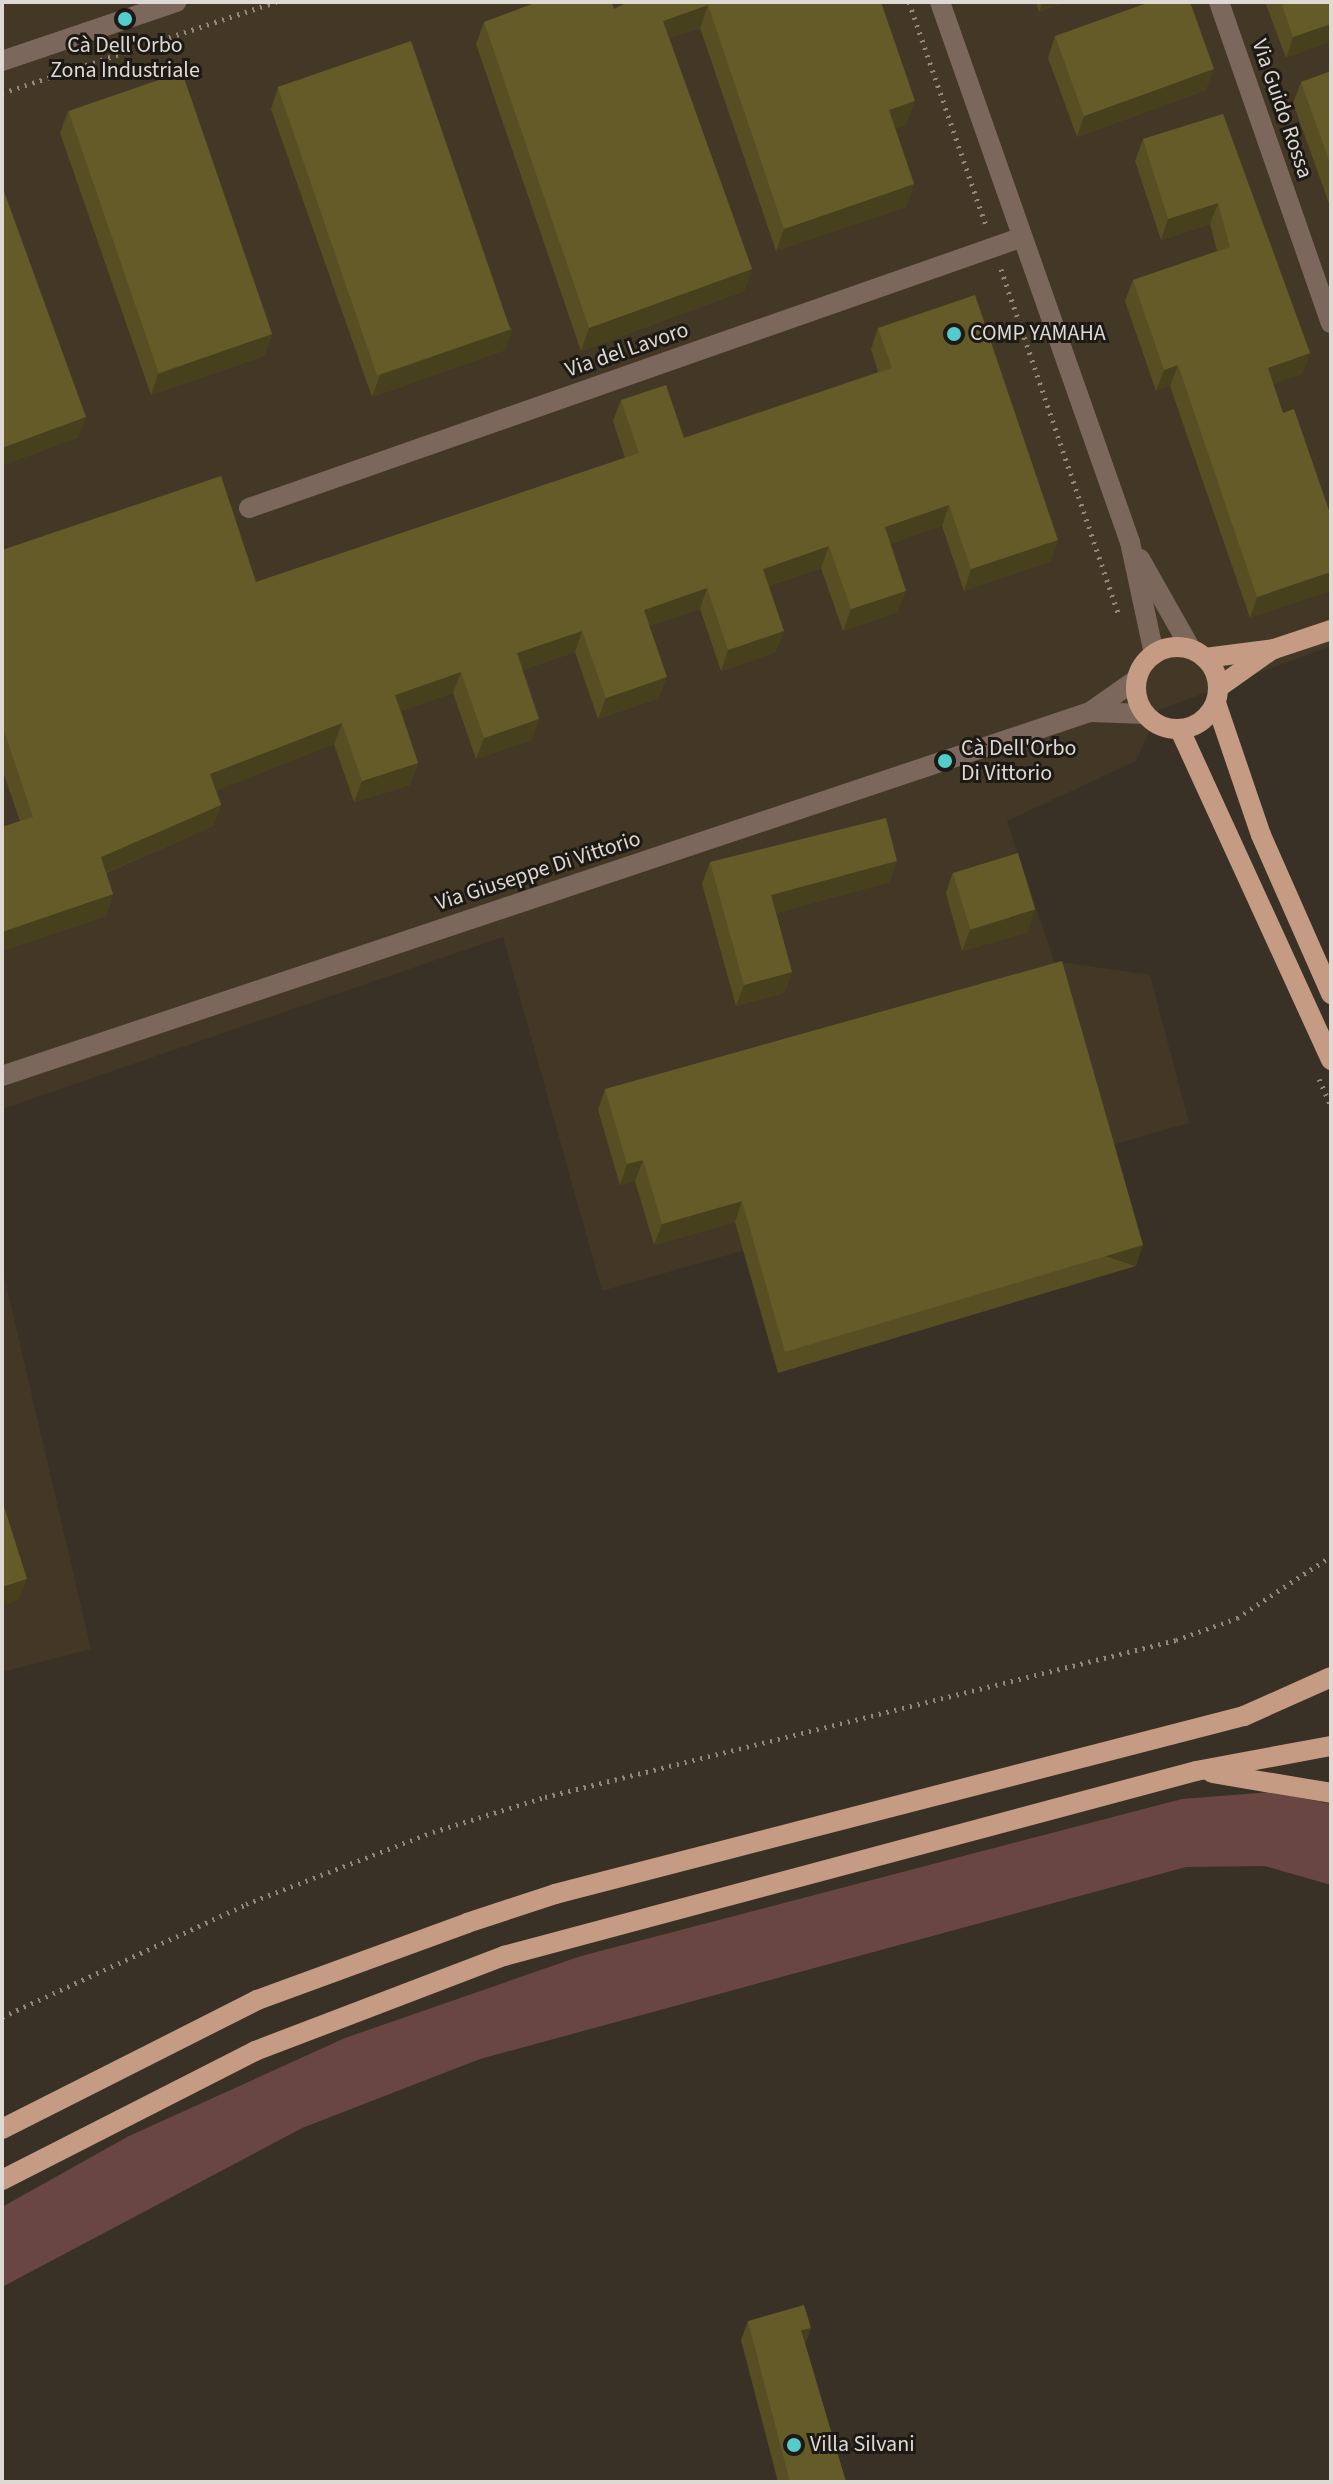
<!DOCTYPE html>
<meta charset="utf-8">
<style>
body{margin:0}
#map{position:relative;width:1333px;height:2484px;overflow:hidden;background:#393126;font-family:"Source Sans 3",sans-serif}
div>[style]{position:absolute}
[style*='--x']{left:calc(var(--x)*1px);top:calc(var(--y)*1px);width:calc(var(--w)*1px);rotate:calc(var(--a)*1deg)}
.built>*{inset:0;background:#433726}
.green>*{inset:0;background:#694642}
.path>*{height:5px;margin-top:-2.5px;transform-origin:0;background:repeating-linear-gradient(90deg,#8f887f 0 2px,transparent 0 8px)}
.minor>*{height:20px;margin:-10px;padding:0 10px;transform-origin:10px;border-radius:10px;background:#7c675c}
.major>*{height:20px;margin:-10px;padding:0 10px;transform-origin:10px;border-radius:10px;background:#c59b84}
.major>.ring{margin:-10px;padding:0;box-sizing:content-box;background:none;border:20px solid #c59b84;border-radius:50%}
.wall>*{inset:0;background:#574e23}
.shaded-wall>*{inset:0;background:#47401d;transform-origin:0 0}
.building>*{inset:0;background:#655b29;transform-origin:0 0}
.dots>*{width:22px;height:22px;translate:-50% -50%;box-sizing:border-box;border:4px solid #1d1914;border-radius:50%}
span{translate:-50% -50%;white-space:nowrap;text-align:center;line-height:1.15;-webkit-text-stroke:6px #1d1914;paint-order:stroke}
.poi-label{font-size:22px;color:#ded9d2}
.left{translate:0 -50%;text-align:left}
.street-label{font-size:22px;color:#ded9d2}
.frame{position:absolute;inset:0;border:4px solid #ded9d2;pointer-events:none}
</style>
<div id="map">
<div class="built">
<div style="clip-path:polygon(2px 2px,1331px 2px,1331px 646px,1159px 710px,1136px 761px,1007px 821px,1054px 961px,1150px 975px,1189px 1123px,602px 1291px,503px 937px,2px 1109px)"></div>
<div style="clip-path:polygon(2px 1267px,91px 1649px,2px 1672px)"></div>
</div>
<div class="green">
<div style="clip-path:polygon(1271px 1792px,1331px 1804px,1331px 1885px,1265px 1866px,1186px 1867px,480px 2059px,302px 2128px,2px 2287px,2px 2207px,129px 2136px,345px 2038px,581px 1956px,1182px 1799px)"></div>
</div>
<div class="path">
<div style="--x:909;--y:2;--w:237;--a:71"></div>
<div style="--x:2;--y:93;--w:289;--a:-18.4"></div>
<div style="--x:1001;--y:269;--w:367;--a:71.2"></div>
<div style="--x:1319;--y:1079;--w:30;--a:66"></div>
<div style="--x:2;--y:2017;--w:269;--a:-24.8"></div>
<div style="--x:246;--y:1904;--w:200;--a:-21.1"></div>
<div style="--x:433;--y:1832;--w:117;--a:-17.4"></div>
<div style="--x:545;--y:1797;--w:650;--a:-13.97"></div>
<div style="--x:1176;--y:1640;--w:65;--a:-19.8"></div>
<div style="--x:1237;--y:1618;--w:113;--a:-33.4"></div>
</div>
<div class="minor">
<div style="--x:940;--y:2;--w:572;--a:70.62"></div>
<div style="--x:1130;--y:542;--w:115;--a:77.9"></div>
<div style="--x:1219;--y:2;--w:340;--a:70.8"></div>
<div style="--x:2;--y:61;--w:184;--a:-18.7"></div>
<div style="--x:249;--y:508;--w:817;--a:-19.3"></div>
<div style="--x:1140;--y:559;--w:103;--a:60.5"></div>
<div style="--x:1093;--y:710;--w:54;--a:-35.2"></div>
<div style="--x:2;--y:1076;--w:1147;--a:-18.5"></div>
<div style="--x:1090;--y:712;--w:55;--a:2.1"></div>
</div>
<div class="major">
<div class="ring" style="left:1136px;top:647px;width:62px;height:62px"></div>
<div style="--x:1205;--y:658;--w:70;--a:-7.4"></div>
<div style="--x:1274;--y:649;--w:60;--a:-18.4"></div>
<div style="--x:1219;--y:687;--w:62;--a:-35.2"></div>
<div style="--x:1216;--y:703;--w:139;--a:71.2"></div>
<div style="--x:1261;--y:835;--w:174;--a:66.2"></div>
<div style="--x:1180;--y:730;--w:363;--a:65.4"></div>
<div style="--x:1212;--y:1773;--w:121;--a:9.5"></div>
<div style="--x:2;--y:2129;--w:286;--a:-26.8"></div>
<div style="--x:257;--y:2000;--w:224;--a:-20.1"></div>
<div style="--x:467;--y:1923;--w:93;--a:-18.2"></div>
<div style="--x:555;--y:1894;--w:712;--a:-14.49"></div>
<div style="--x:1244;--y:1716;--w:95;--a:-24.1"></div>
<div style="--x:2;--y:2180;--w:284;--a:-27"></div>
<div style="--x:255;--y:2051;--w:267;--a:-20.9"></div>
<div style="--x:504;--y:1956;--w:716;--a:-14.97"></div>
<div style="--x:1196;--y:1771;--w:137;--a:-10.5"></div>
</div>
<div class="wall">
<div style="clip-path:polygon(628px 2px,881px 2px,907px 124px,895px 128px,914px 184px,906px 207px,776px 251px,700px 28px,669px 38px,752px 269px,744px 291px,581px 351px,476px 44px,484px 22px,614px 9px)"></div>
<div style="clip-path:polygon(1036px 2px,1067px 2px,1039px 12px)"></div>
<div style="clip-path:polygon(1265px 2px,1331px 2px,1286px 58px)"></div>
<div style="clip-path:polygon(1055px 36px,1206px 90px,1077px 137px,1048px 58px)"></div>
<div style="clip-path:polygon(1331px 71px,1331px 209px,1293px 103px,1301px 82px)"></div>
<div style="clip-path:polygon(278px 88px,512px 329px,505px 350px,372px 397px,271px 109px)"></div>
<div style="clip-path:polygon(68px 111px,272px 334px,264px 356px,151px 395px,60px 133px)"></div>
<div style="clip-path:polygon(1223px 114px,1310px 353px,1302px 374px,1273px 384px,1283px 413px,1331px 516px,1250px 618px,1170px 386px,1156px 391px,1125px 301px,1133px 280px,1217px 251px,1210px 224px,1161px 240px,1135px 161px,1143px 139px)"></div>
<div style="clip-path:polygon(878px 328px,1051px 561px,964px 591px,942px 526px,890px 544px,898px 612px,843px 631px,821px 568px,768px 586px,776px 652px,721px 671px,700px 609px,649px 626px,659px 698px,598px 719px,575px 652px,522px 670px,532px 740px,476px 759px,453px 693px,401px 711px,418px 763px,410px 785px,354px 802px,334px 744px,216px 790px,221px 805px,213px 826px,106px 873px,113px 894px,106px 916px,2px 951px,2px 827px,20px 821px,2px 769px,2px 550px,256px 582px,625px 458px,613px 421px,621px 400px,684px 438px,878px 372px,871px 349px)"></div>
<div style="clip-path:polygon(710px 862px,890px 882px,776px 913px,792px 972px,784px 993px,736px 1006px,702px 884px)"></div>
<div style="clip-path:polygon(953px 872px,1028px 932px,962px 951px,946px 893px)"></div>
<div style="clip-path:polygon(605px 1089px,1136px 1266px,778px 1373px,735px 1222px,654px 1245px,635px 1181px,620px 1185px,598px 1110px)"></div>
<div style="clip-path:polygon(748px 2321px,811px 2328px,805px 2344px,846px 2482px,778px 2482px,741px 2340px)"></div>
</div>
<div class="shaded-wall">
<div style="clip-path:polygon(1042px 2px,1067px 2px,1039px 12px)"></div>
<div style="clip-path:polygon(708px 5px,700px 28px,655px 43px,663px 21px)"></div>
<div style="clip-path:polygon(1331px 24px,1331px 42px,1286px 58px,1293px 37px)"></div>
<div style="clip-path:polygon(1214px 69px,1206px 90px,1077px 137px,1084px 116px)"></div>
<div style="clip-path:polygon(915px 101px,907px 124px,880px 133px,889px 110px)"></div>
<div style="clip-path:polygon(914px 184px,906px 207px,776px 251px,784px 229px)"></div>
<div style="clip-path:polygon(1218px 203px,1210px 224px,1161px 240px,1168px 219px)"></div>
<div style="clip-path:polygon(752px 269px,744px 291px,581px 351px,589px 328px)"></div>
<div style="clip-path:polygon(512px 329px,505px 350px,372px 397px,380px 375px)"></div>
<div style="clip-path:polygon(272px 334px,264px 356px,151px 395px,158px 374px)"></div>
<div style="clip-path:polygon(1310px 353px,1302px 374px,1260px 389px,1268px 368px)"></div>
<div style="clip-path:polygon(1178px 365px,1170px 386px,1156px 391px,1164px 370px)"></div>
<div style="clip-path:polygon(86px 417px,78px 438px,2px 466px,2px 448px)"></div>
<div style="clip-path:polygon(949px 505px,942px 526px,877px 549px,885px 527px)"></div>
<div style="clip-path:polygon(1058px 540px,1051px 561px,964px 591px,971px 569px)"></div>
<div style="clip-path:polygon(829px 546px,821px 568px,755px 590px,763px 569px)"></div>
<div style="clip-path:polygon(1331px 572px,1331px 591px,1250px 618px,1257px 597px)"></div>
<div style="clip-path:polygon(707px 588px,700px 609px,636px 631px,644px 610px)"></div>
<div style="clip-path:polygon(906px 591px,898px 612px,843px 631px,851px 609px)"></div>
<div style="clip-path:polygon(582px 631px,575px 652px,509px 675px,517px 653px)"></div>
<div style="clip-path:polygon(784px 631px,776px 652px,721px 671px,728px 650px)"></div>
<div style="clip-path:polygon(461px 672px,453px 693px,387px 716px,395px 695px)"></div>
<div style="clip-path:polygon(667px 677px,659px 698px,598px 719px,606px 698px)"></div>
<div style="clip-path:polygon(539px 719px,532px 740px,476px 759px,484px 738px)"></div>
<div style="clip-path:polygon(342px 723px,334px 744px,203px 796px,210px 774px)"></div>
<div style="clip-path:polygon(418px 763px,410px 785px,354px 802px,362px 781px)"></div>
<div style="clip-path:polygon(221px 805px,213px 826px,93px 878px,101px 857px)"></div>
<div style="clip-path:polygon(897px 861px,890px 882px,763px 917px,771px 895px)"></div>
<div style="clip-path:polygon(113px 894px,106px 916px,2px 951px,2px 932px)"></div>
<div style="clip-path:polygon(1035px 910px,1028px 932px,962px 951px,970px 930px)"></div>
<div style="clip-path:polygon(792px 972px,784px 993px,736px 1006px,744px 985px)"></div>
<div style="clip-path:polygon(643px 1160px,635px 1181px,620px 1185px,627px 1164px)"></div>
<div style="clip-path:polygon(742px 1201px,735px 1222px,654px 1245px,662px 1224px)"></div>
<div style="left:1143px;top:1245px;width:22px;height:374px;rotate:108deg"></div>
<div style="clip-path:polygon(27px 1579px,19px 1600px,2px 1606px,2px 1587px)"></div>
<div style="clip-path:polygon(811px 2328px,803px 2347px,801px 2330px)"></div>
</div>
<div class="building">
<div style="clip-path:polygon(537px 2px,612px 2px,614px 9px,628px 2px,881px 2px,915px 101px,889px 110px,914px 184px,784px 229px,708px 5px,663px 21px,752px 269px,589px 328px,484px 22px)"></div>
<div style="clip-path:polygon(1150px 2px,1190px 2px,1214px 69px,1084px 116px,1055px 36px)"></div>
<div style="clip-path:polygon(1281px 2px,1331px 2px,1331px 24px,1293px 37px)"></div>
<div style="left:411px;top:41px;width:305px;height:141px;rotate:71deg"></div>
<div style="clip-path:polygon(1331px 71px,1331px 166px,1301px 82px)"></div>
<div style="left:182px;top:72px;width:277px;height:120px;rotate:71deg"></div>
<div style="clip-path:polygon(1223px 114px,1310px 353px,1268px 368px,1283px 413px,1294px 409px,1331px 516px,1331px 572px,1257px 597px,1178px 365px,1164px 370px,1133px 280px,1230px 247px,1218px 203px,1168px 219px,1143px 139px)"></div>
<div style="clip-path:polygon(2px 186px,86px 417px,2px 448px)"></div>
<div style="clip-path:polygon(975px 295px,1058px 540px,971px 569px,949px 505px,885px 527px,906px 591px,851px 609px,829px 546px,763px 569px,784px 631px,728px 650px,707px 588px,644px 610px,667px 677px,606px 698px,582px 631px,517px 653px,539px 719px,484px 738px,461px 672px,395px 695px,418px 763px,362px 781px,342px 723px,210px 774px,221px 805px,101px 857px,113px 894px,2px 932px,2px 827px,33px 817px,2px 725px,2px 550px,221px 476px,256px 582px,639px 453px,621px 400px,666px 385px,684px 438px,892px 368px,878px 328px)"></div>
<div style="clip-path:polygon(886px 818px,897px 861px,771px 895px,792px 972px,744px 985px,710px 862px)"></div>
<div style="left:1018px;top:853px;width:59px;height:68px;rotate:73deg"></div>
<div style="clip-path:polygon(1062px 961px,1143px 1245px,785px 1352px,742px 1201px,662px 1224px,643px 1160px,627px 1164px,605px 1089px)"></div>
<div style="clip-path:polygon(2px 1500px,27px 1579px,2px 1587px)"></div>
<div style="clip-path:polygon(804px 2305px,811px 2328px,801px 2330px,846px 2482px,790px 2482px,748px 2321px)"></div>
</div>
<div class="dots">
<div style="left:125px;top:19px;background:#53cdcb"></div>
<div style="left:954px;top:334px;background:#53cdcb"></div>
<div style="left:945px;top:761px;background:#53cdcb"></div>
<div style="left:794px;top:2445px;background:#53cdcb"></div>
</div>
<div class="poi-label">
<span style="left:125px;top:58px">Cà Dell'Orbo<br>Zona Industriale</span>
<span class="left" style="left:970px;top:334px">COMP YAMAHA</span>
<span class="left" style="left:961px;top:761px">Cà Dell'Orbo<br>Di Vittorio</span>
<span class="left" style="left:810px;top:2445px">Villa Silvani</span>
</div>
<div class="street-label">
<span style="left:1282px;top:109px;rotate:71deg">Via Guido Rossa</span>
<span style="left:627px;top:350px;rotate:-19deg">Via del Lavoro</span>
<span style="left:538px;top:871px;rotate:-18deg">Via Giuseppe Di Vittorio</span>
</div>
<div class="frame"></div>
</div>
